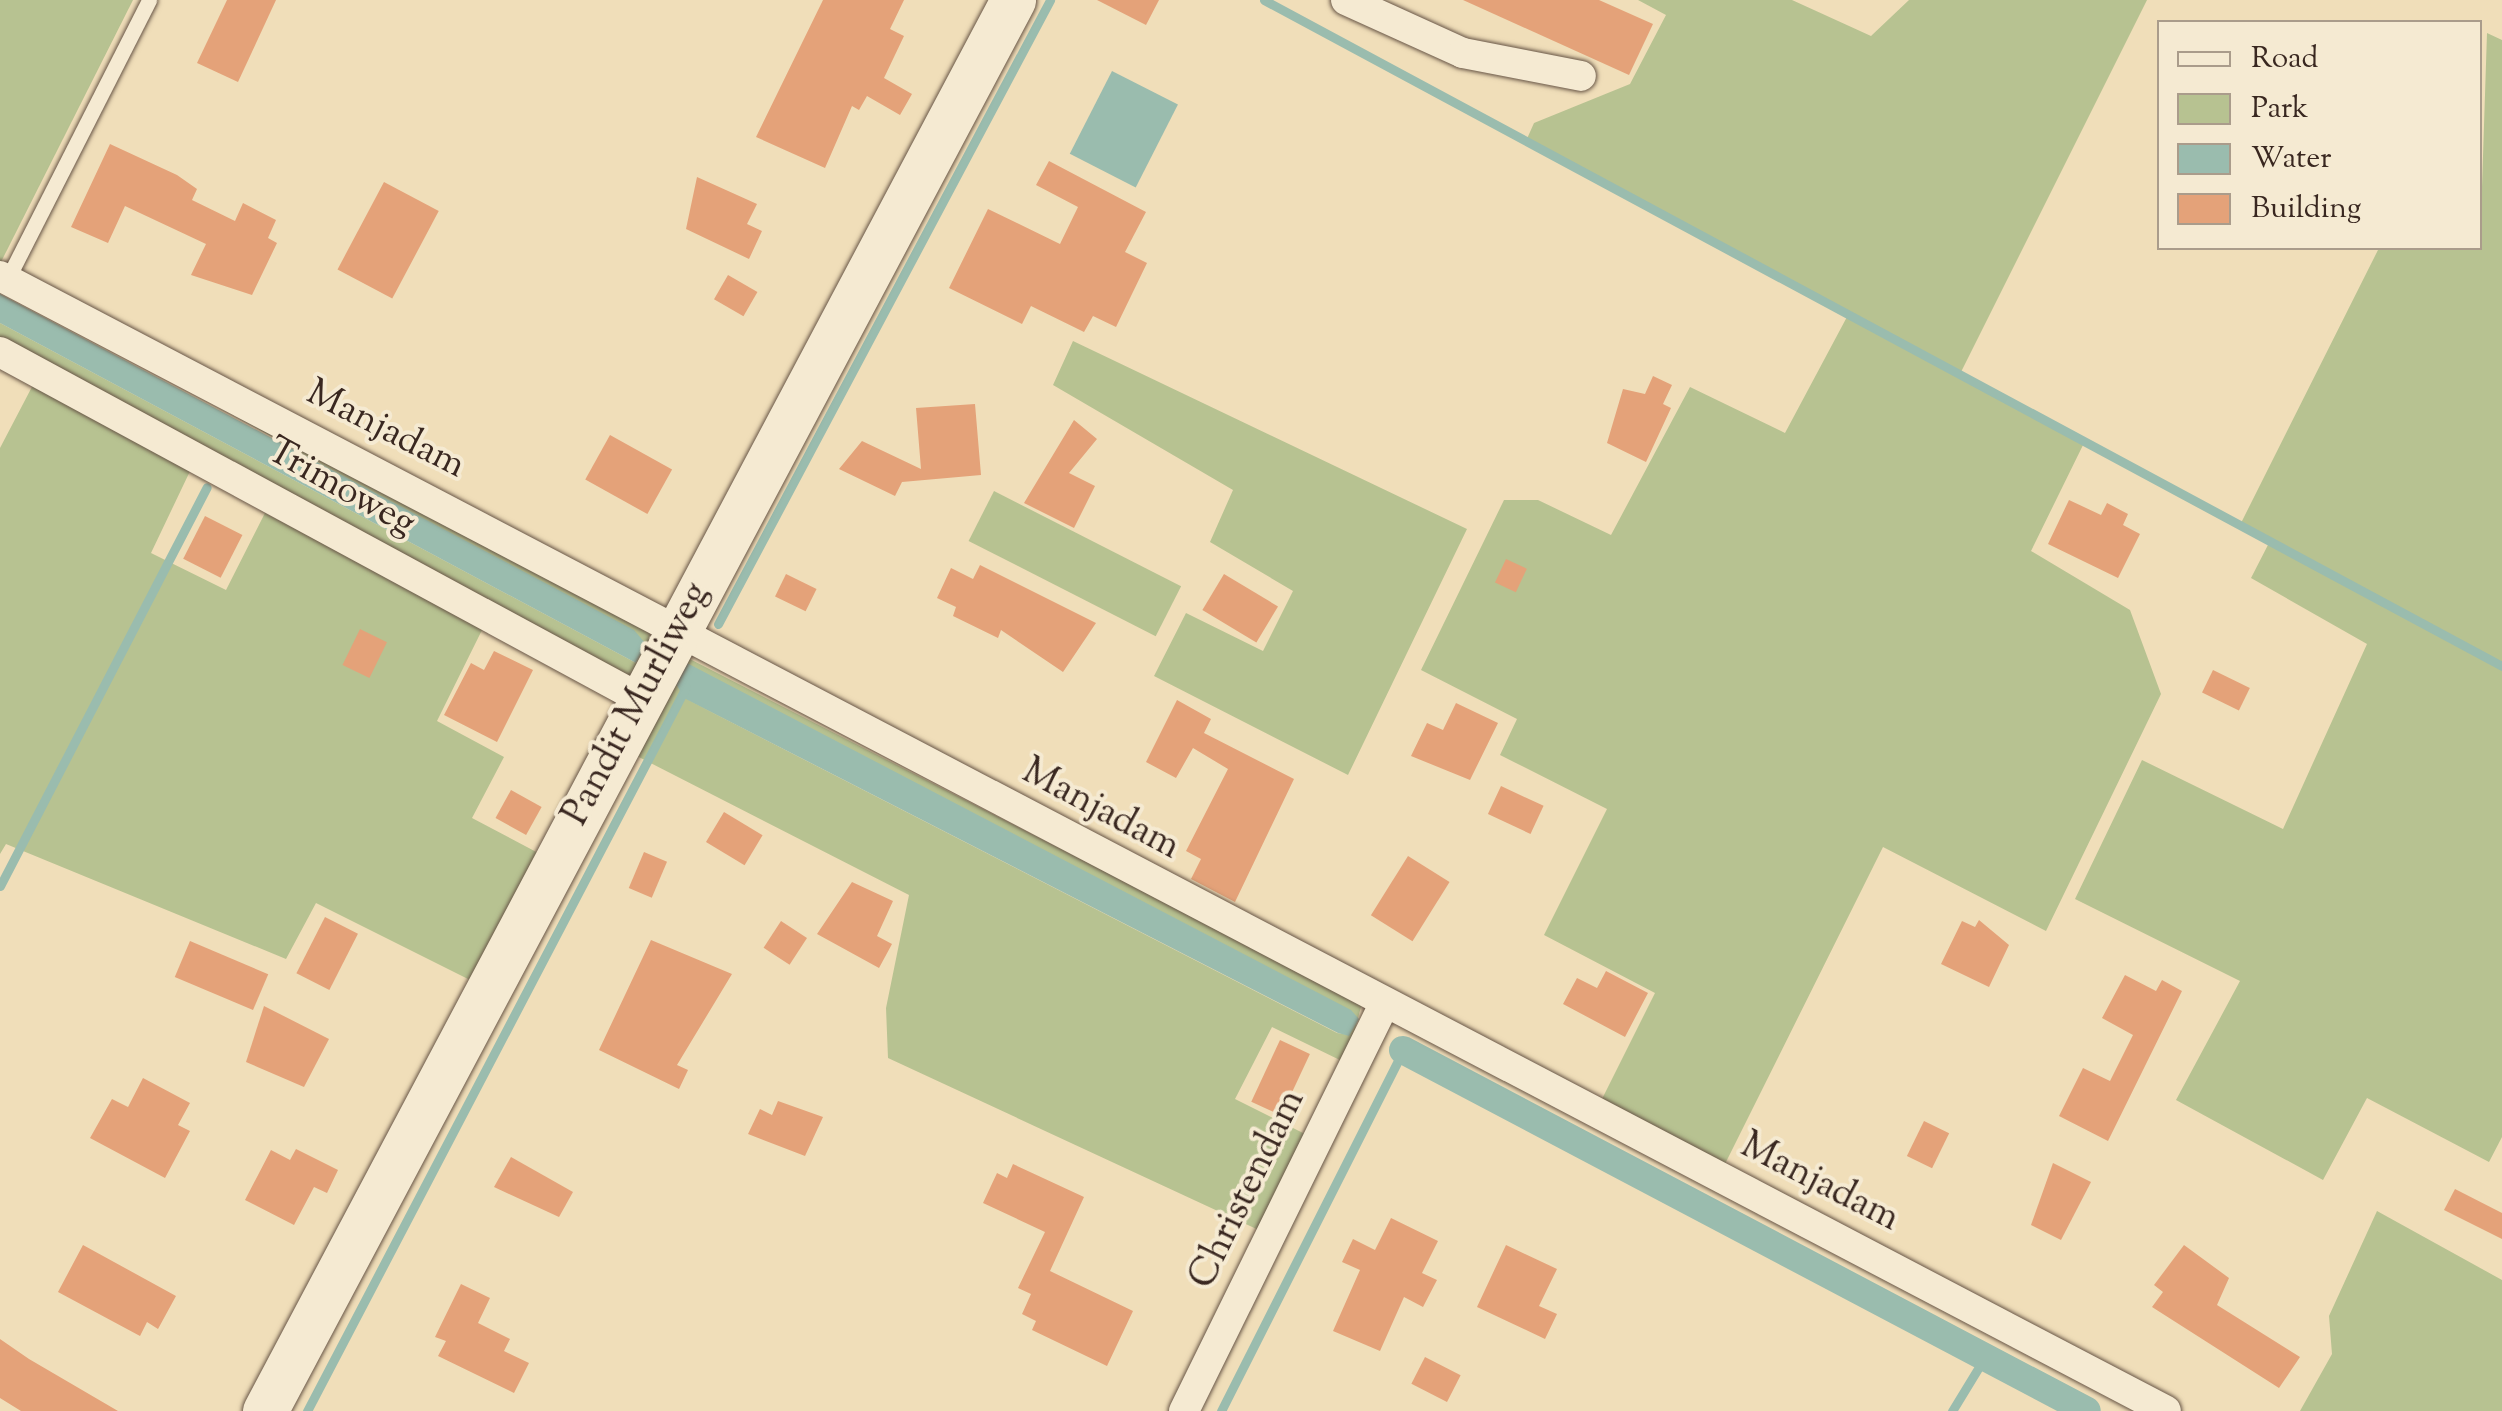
<!DOCTYPE html>
<style>
body{margin:0}
#map{position:relative;width:2502px;height:1411px;overflow:hidden;background:#f0deb9;font-family:"Sorts Mill Goudy",serif}
div>[style]{position:absolute}
[style*='--x']{left:calc(var(--x)*1px);top:calc(var(--y)*1px);width:calc(var(--w)*1px);rotate:calc(var(--a)*1deg)}
.green>*{inset:0;background:#b7c291;transform-origin:0 0}
.water>*{inset:0;background:#9abcae;transform-origin:0 0}
.stream>*{height:9px;margin:-4.5px;padding:0 4.5px;transform-origin:4.5px;border-radius:4.5px;background:#9abcae}
.canal>*{height:28px;margin:-14px;padding:0 14px;transform-origin:14px;border-radius:14px;background:#9abcae}
.building>*{inset:0;background:#e4a279;transform-origin:0 0}
.roads{filter:drop-shadow(0 0 2px #675546) drop-shadow(0 0 2px #675546)}
.lane>*{height:15px;margin:-7.5px;padding:0 7.5px;transform-origin:7.5px;border-radius:7.5px;background:#f5ead2}
.street>*{height:30px;margin:-15px;padding:0 15px;transform-origin:15px;border-radius:15px;background:#f5ead2}
.secondary>*{height:45px;margin:-22.5px;padding:0 22.5px;transform-origin:22.5px;border-radius:22.5px;background:#f5ead2}
span{translate:-50% -50%;white-space:nowrap;text-align:center;line-height:1.15;-webkit-text-stroke:8px #f5ead2;paint-order:stroke}
.street-label{font-size:38px;color:#392720}
.legend{position:absolute;left:2157px;top:20px;width:325px;height:230px;box-sizing:border-box;background:#f5ead2;border:2px solid #aa9c8b;margin:0;padding:12px 18px;list-style:none;font-size:30px;color:#392720}
.legend li{display:flex;align-items:center;gap:20px;height:50px}
.legend b{width:50px;border:2px solid #aa9c8b}
</style>
<div id="map">
<div class="green">
<div style="clip-path:polygon(0 0,133px 0,1px 262px,0 262px)"></div>
<div style="clip-path:polygon(1638px 0,1792px 0,1871px 36px,1909px 0,2147px 0,1960px 374px,2085px 441px,2031px 551px,2130px 610px,2161px 694px,2046px 931px,1883px 847px,1723px 1168px,1599px 1105px,1655px 993px,1544px 935px,1607px 809px,1500px 755px,1517px 719px,1421px 670px,1504px 500px,1538px 500px,1611px 535px,1690px 387px,1785px 433px,1848px 315px,1526px 141px,1534px 123px,1630px 84px,1666px 15px)"></div>
<div style="clip-path:polygon(2487px 33px,2502px 40px,2502px 1137px,2489px 1162px,2367px 1098px,2323px 1180px,2176px 1100px,2240px 981px,2075px 899px,2142px 760px,2283px 829px,2367px 644px,2251px 578px,2270px 541px,2240px 525px,2379px 248px,2480px 248px)"></div>
<div style="clip-path:polygon(0 286px,645px 623px,651px 636px,631px 679px,0 340px,0 323px,636px 663px,646px 644px)"></div>
<div style="clip-path:polygon(1073px 341px,1467px 529px,1348px 775px,1154px 676px,1186px 613px,1263px 651px,1293px 591px,1210px 542px,1233px 490px,1053px 385px)"></div>
<div style="clip-path:polygon(34px 383px,192px 467px,151px 553px,226px 590px,265px 513px,483px 628px,437px 721px,504px 757px,472px 818px,542px 855px,476px 983px,316px 903px,286px 959px,6px 844px,0 854px,0 448px)"></div>
<div style="left:994px;top:491px;width:210px;height:56px;rotate:27deg"></div>
<div style="clip-path:polygon(evenodd,682px 655px,1362px 1003px,1346px 1063px,1272px 1027px,1235px 1099px,1309px 1136px,1263px 1232px,888px 1058px,886px 1008px,909px 895px,629px 752px,682px 655px,684px 698px,1349px 1035px,1337px 1033px,684px 698px)"></div>
<div style="clip-path:polygon(2377px 1211px,2502px 1280px,2502px 1411px,2300px 1411px,2332px 1354px,2329px 1316px)"></div>
</div>
<div class="water">
<div style="left:1112px;top:71px;width:74px;height:93px;rotate:27deg"></div>
<div style="clip-path:polygon(0 294px,634px 630px,646px 644px,636px 663px,0 323px)"></div>
<div style="clip-path:polygon(685px 662px,1351px 1010px,1359px 1019px,1349px 1036px,1338px 1033px,684px 698px,675px 682px)"></div>
</div>
<div class="stream">
<div style="--x:1264;--y:0;--w:1406;--a:28.28"></div>
<div style="--x:718;--y:624;--w:707;--a:-61.98"></div>
<div style="--x:0;--y:886;--w:449;--a:-62.6"></div>
<div style="--x:307;--y:1411;--w:817;--a:-62.37"></div>
<div style="--x:1221;--y:1411;--w:404;--a:-63.2"></div>
<div style="--x:1952;--y:1411;--w:63;--a:-58.6"></div>
</div>
<div class="canal">
<div style="--x:1403;--y:1050;--w:773;--a:27.82"></div>
</div>
<div class="building">
<div style="clip-path:polygon(227px 0,276px 0,238px 82px,197px 63px)"></div>
<div style="clip-path:polygon(823px 0,904px 0,890px 29px,904px 36px,884px 78px,912px 94px,900px 115px,867px 96px,859px 110px,852px 106px,825px 168px,756px 137px)"></div>
<div style="clip-path:polygon(1097px 0,1159px 0,1146px 25px)"></div>
<div style="clip-path:polygon(1463px 0,1599px 0,1653px 24px,1629px 75px)"></div>
<div style="clip-path:polygon(110px 144px,177px 175px,197px 189px,192px 200px,235px 221px,243px 203px,276px 220px,268px 238px,277px 243px,252px 295px,191px 275px,206px 244px,125px 206px,108px 243px,71px 227px)"></div>
<div style="clip-path:polygon(1049px 161px,1146px 212px,1125px 252px,1147px 263px,1116px 327px,1093px 316px,1084px 332px,1031px 306px,1022px 324px,949px 288px,988px 209px,1060px 244px,1078px 207px,1036px 185px)"></div>
<div style="clip-path:polygon(697px 177px,757px 204px,747px 224px,762px 231px,749px 259px,686px 229px)"></div>
<div style="left:384px;top:182px;width:62px;height:99px;rotate:28deg"></div>
<div style="left:728px;top:275px;width:34px;height:28px;rotate:30deg"></div>
<div style="clip-path:polygon(1653px 376px,1672px 385px,1663px 404px,1671px 408px,1646px 462px,1607px 443px,1623px 389px,1645px 394px)"></div>
<div style="clip-path:polygon(975px 404px,981px 475px,902px 482px,895px 496px,839px 469px,862px 441px,921px 469px,916px 408px)"></div>
<div style="clip-path:polygon(1074px 420px,1097px 439px,1069px 473px,1095px 486px,1074px 528px,1024px 503px)"></div>
<div style="left:610px;top:435px;width:71px;height:51px;rotate:29deg"></div>
<div style="clip-path:polygon(2069px 500px,2101px 515px,2107px 503px,2128px 514px,2123px 525px,2140px 534px,2118px 578px,2048px 544px)"></div>
<div style="left:205px;top:516px;width:42px;height:48px;rotate:27deg"></div>
<div style="left:1506px;top:559px;width:23px;height:26px;rotate:25deg"></div>
<div style="clip-path:polygon(980px 565px,1096px 623px,1063px 672px,1001px 630px,998px 638px,953px 616px,956px 607px,937px 598px,951px 568px,973px 579px)"></div>
<div style="left:786px;top:574px;width:34px;height:25px;rotate:26deg"></div>
<div style="left:1224px;top:574px;width:63px;height:42px;rotate:31deg"></div>
<div style="left:360px;top:629px;width:30px;height:40px;rotate:26deg"></div>
<div style="clip-path:polygon(494px 651px,533px 670px,497px 742px,444px 715px,471px 663px,484px 670px)"></div>
<div style="left:2213px;top:670px;width:41px;height:25px;rotate:26deg"></div>
<div style="clip-path:polygon(1177px 700px,1211px 719px,1204px 733px,1294px 779px,1235px 902px,1191px 879px,1201px 859px,1186px 851px,1228px 769px,1193px 748px,1176px 778px,1146px 762px)"></div>
<div style="clip-path:polygon(1456px 703px,1498px 723px,1470px 780px,1411px 756px,1427px 723px,1443px 730px)"></div>
<div style="left:1501px;top:786px;width:47px;height:31px;rotate:25deg"></div>
<div style="left:511px;top:790px;width:35px;height:32px;rotate:29deg"></div>
<div style="left:724px;top:812px;width:45px;height:35px;rotate:31deg"></div>
<div style="left:644px;top:852px;width:25px;height:39px;rotate:23deg"></div>
<div style="left:1408px;top:856px;width:49px;height:70px;rotate:32deg"></div>
<div style="clip-path:polygon(852px 882px,893px 901px,877px 936px,892px 944px,879px 968px,817px 934px)"></div>
<div style="left:325px;top:917px;width:37px;height:63px;rotate:27deg"></div>
<div style="clip-path:polygon(1979px 920px,2009px 945px,1989px 987px,1941px 964px,1962px 921px,1975px 927px)"></div>
<div style="left:781px;top:921px;width:31px;height:32px;rotate:33deg"></div>
<div style="clip-path:polygon(651px 940px,732px 974px,677px 1065px,688px 1070px,679px 1089px,599px 1050px)"></div>
<div style="left:190px;top:941px;width:85px;height:39px;rotate:23deg"></div>
<div style="clip-path:polygon(1606px 971px,1648px 993px,1625px 1037px,1563px 1004px,1577px 978px,1597px 988px)"></div>
<div style="clip-path:polygon(2125px 975px,2156px 991px,2162px 980px,2182px 991px,2108px 1141px,2059px 1116px,2083px 1068px,2110px 1081px,2133px 1035px,2102px 1018px)"></div>
<div style="clip-path:polygon(264px 1006px,329px 1039px,304px 1087px,246px 1062px)"></div>
<div style="left:1280px;top:1040px;width:33px;height:68px;rotate:25deg"></div>
<div style="clip-path:polygon(143px 1078px,190px 1103px,178px 1125px,190px 1131px,165px 1178px,90px 1138px,112px 1099px,128px 1107px)"></div>
<div style="clip-path:polygon(778px 1101px,823px 1117px,805px 1156px,748px 1134px,760px 1109px,772px 1115px)"></div>
<div style="left:1924px;top:1121px;width:28px;height:39px;rotate:26deg"></div>
<div style="clip-path:polygon(296px 1149px,338px 1170px,327px 1193px,314px 1187px,294px 1225px,245px 1200px,271px 1150px,290px 1160px)"></div>
<div style="clip-path:polygon(511px 1157px,573px 1192px,559px 1217px,494px 1187px)"></div>
<div style="clip-path:polygon(2053px 1163px,2091px 1182px,2061px 1240px,2031px 1225px)"></div>
<div style="clip-path:polygon(1013px 1164px,1084px 1197px,1050px 1271px,1133px 1311px,1107px 1366px,1032px 1330px,1036px 1321px,1022px 1314px,1031px 1294px,1018px 1288px,1045px 1232px,983px 1203px,997px 1173px,1007px 1178px)"></div>
<div style="clip-path:polygon(2455px 1189px,2502px 1213px,2502px 1239px,2444px 1210px)"></div>
<div style="clip-path:polygon(1391px 1218px,1438px 1241px,1422px 1273px,1437px 1280px,1423px 1307px,1404px 1297px,1380px 1351px,1333px 1331px,1360px 1270px,1342px 1262px,1353px 1239px,1375px 1250px)"></div>
<div style="clip-path:polygon(83px 1245px,176px 1296px,158px 1329px,147px 1322px,140px 1336px,58px 1292px)"></div>
<div style="clip-path:polygon(1506px 1245px,1557px 1269px,1539px 1306px,1557px 1314px,1545px 1339px,1477px 1307px)"></div>
<div style="clip-path:polygon(2184px 1245px,2229px 1278px,2217px 1305px,2300px 1357px,2279px 1388px,2152px 1307px,2163px 1292px,2154px 1285px)"></div>
<div style="clip-path:polygon(461px 1284px,490px 1298px,478px 1323px,510px 1339px,504px 1351px,529px 1363px,514px 1393px,438px 1356px,446px 1341px,435px 1337px)"></div>
<div style="clip-path:polygon(0 1339px,29px 1359px,118px 1411px,21px 1411px,0 1398px)"></div>
<div style="left:1425px;top:1357px;width:40px;height:30px;rotate:27deg"></div>
</div>
<div class="roads">
<div class="lane">
<div style="--x:7;--y:280;--w:314;--a:-63.1"></div>
</div>
<div class="street">
<div style="--x:1346;--y:0;--w:128;--a:24.4"></div>
<div style="--x:1463;--y:53;--w:120;--a:11"></div>
<div style="--x:0;--y:276;--w:2445;--a:27.65"></div>
<div style="--x:0;--y:352;--w:729;--a:28.43"></div>
<div style="--x:1184;--y:1411;--w:455;--a:-63.8"></div>
</div>
<div class="secondary">
<div style="--x:265;--y:1411;--w:1597;--a:-62.07"></div>
</div>
</div>
<div class="street-label">
<span style="left:385px;top:431px;rotate:27deg">Manjadam</span>
<span style="left:340px;top:489px;rotate:29deg">Trimoweg</span>
<span style="left:638px;top:705px;rotate:-62deg">Pandit Murliweg</span>
<span style="left:1100px;top:811px;rotate:28deg">Manjadam</span>
<span style="left:1819px;top:1184px;rotate:27deg">Manjadam</span>
<span style="left:1249px;top:1190px;rotate:-64deg">Christendam</span>
</div>
<ul class="legend">
<li><b style="height:12px;background:#f5ead2"></b>Road</li>
<li><b style="height:28px;background:#b7c291"></b>Park</li>
<li><b style="height:28px;background:#9abcae"></b>Water</li>
<li><b style="height:28px;background:#e4a279"></b>Building</li>
</ul>
</div>
